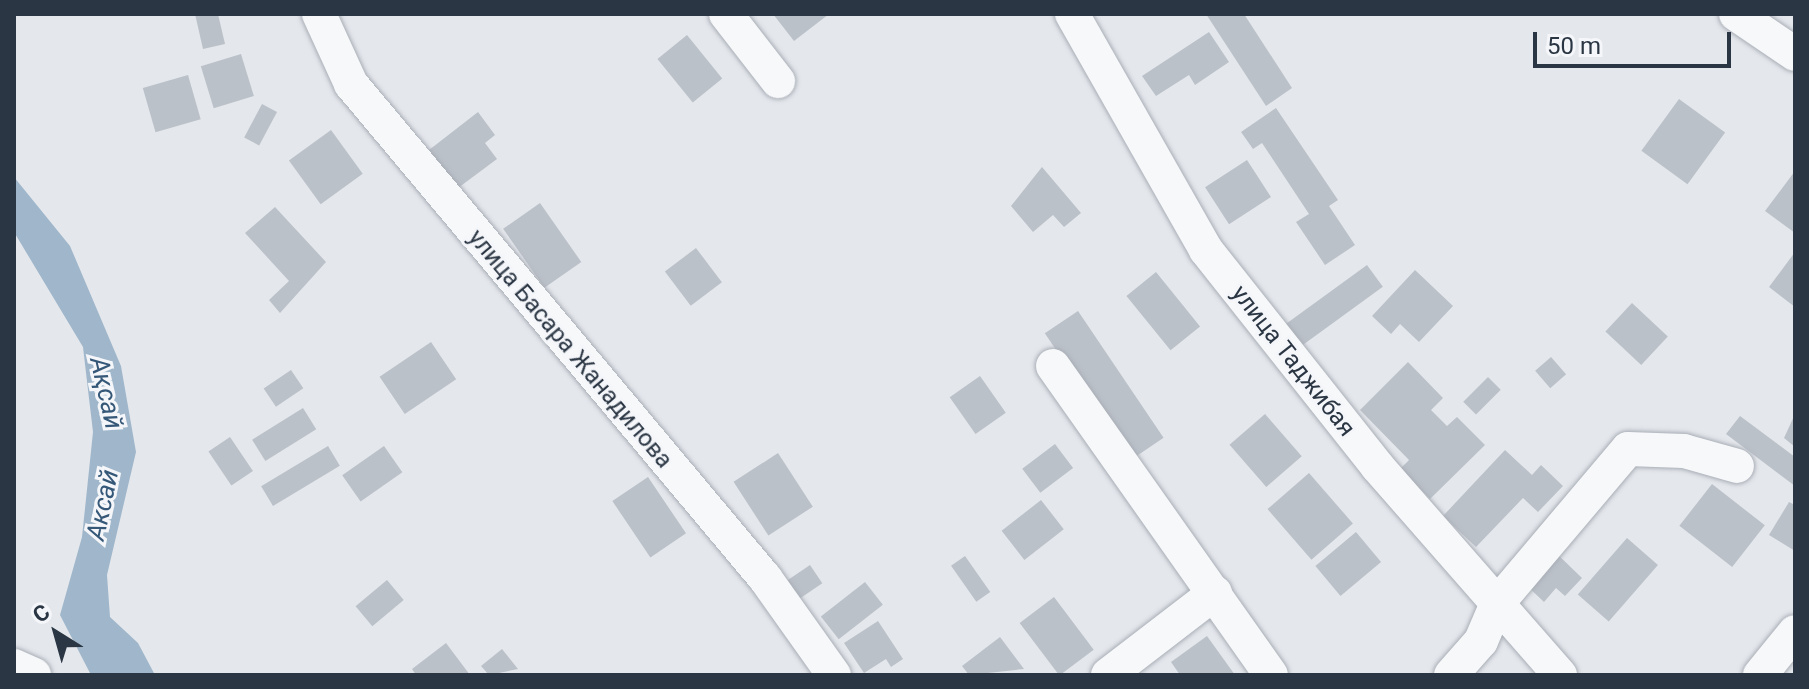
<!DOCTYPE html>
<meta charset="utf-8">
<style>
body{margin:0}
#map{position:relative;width:1809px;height:689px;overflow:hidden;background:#e4e7ec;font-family:Roboto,sans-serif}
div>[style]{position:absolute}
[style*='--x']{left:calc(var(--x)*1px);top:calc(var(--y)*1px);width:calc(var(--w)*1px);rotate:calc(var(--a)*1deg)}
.water>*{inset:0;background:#a0b7cb}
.building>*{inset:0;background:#bbc1c9;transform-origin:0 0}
.roads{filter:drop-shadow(0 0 2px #a9aeb6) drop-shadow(0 0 2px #a9aeb6)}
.minor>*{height:34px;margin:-17px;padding:0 17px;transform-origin:17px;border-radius:17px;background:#f7f8fa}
span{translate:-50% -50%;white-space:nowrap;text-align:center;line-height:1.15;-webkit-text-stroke:6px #f4f6f9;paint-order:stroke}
.street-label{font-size:24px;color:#2b3644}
.water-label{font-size:26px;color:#355778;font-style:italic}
.frame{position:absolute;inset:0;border:16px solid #2b3644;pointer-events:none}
.north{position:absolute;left:16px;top:593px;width:80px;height:80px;-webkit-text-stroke:6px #f4f6f9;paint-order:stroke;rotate:323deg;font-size:22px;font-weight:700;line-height:32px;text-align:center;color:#2b3644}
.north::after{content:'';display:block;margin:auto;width:28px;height:36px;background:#2b3644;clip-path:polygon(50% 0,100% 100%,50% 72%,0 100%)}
.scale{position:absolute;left:1533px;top:32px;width:198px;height:36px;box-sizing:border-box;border:4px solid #2b3644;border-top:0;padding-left:10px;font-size:24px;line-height:28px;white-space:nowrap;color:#2b3644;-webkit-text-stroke:6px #f4f6f9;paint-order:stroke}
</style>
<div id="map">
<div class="water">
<div style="clip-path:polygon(14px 177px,70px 246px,121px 366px,136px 452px,107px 575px,110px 617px,138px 643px,155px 675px,91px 675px,60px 615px,82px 537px,93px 432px,88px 390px,83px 347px,14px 232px)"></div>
</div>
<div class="building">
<div style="clip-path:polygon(195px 14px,218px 14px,225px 44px,203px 49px)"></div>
<div style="clip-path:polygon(773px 14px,829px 14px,794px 41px)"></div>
<div style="clip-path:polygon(1206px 14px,1244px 14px,1292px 88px,1266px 106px)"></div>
<div style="clip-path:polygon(1209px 32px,1229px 62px,1195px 85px,1189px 75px,1156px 96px,1142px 76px)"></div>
<div style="left:687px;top:35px;width:56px;height:38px;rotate:51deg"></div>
<div style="left:241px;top:54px;width:44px;height:42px;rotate:73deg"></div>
<div style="left:188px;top:75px;width:46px;height:47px;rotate:74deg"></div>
<div style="left:1679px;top:99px;width:57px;height:64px;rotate:36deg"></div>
<div style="left:262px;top:104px;width:17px;height:38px;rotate:28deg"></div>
<div style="clip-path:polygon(1276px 108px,1338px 200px,1329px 206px,1355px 245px,1325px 265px,1296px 222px,1309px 214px,1262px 143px,1253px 149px,1241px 132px)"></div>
<div style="clip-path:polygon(478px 112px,495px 135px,485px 143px,497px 159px,458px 188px,429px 150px)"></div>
<div style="left:331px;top:130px;width:54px;height:52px;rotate:54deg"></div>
<div style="left:1247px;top:160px;width:44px;height:50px;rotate:57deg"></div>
<div style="clip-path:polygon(1042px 167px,1081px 213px,1064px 227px,1053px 215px,1033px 232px,1011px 206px)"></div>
<div style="clip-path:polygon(1795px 171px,1795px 233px,1765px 211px)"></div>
<div style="left:540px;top:203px;width:72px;height:45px;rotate:55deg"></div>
<div style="clip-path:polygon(275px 207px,326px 262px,280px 313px,269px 300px,289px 281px,245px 233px)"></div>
<div style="left:696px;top:248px;width:43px;height:39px;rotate:53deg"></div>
<div style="clip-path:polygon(1795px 252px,1795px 307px,1769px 287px)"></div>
<div style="left:1367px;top:265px;width:27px;height:105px;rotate:54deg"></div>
<div style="clip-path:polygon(1415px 270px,1453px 306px,1419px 342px,1400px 324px,1391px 334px,1372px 316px)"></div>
<div style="left:1156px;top:272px;width:70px;height:38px;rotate:51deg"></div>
<div style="left:1632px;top:303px;width:49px;height:39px;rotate:43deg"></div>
<div style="left:1078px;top:311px;width:153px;height:40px;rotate:56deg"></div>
<div style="left:431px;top:342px;width:45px;height:62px;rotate:56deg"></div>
<div style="left:1551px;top:357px;width:23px;height:21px;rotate:49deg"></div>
<div style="clip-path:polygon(1408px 362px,1443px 398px,1431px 410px,1447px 426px,1457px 417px,1485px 445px,1430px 499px,1400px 469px,1409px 460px,1360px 410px)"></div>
<div style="left:291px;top:370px;width:22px;height:33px;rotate:56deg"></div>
<div style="left:980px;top:376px;width:45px;height:37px;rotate:55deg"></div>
<div style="left:1488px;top:377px;width:18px;height:35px;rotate:45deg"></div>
<div style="left:303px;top:408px;width:25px;height:60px;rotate:58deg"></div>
<div style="left:1265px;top:414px;width:56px;height:47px;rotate:49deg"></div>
<div style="clip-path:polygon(1795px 414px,1795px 447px,1784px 438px)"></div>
<div style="clip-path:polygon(1740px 416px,1795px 457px,1795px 486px,1726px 434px)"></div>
<div style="left:230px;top:437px;width:41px;height:26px;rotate:56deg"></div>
<div style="left:1055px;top:444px;width:30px;height:41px;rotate:53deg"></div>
<div style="left:328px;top:446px;width:23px;height:78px;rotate:59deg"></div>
<div style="left:384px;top:446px;width:32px;height:51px;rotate:55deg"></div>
<div style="clip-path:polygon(1505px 450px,1532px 475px,1541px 465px,1563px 486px,1538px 512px,1523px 498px,1476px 547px,1443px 516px)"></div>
<div style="left:778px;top:453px;width:64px;height:53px;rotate:57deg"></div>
<div style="left:1309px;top:473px;width:67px;height:55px;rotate:49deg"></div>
<div style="left:648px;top:477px;width:68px;height:43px;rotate:56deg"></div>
<div style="left:1712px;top:484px;width:67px;height:53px;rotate:38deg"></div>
<div style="left:1041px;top:500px;width:37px;height:50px;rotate:52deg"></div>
<div style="clip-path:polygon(1789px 502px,1795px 505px,1795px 551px,1769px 535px)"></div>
<div style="left:1356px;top:532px;width:39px;height:53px;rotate:50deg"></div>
<div style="left:1627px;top:538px;width:41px;height:75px;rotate:41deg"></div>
<div style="clip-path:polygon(1554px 551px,1582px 578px,1565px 596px,1556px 588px,1544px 602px,1524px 583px)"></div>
<div style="left:965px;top:556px;width:44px;height:17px;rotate:55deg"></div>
<div style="left:810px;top:565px;width:22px;height:32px;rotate:56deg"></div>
<div style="left:387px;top:580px;width:26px;height:41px;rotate:50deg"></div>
<div style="left:865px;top:582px;width:29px;height:56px;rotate:52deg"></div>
<div style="left:1054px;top:597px;width:66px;height:43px;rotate:53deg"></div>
<div style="clip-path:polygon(878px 621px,903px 659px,891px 667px,886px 659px,864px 673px,844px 643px)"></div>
<div style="clip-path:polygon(1207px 636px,1235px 675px,1180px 675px,1171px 662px)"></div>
<div style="clip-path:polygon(1000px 637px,1024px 669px,969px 675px,962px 666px)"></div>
<div style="clip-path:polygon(446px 643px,470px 675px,416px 675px,412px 669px)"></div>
<div style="clip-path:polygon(502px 649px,518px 669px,489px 675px,481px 666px)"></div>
</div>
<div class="roads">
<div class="minor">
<div style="--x:319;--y:14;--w:77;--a:65.4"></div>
<div style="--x:351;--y:84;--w:645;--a:50.04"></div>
<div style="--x:765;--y:578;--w:119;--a:54.6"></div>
<div style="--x:726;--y:14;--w:85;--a:52.2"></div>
<div style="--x:1072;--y:14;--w:271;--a:60.4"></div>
<div style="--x:1206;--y:250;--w:275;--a:51.6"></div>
<div style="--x:1377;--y:466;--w:278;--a:48.8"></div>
<div style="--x:1736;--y:14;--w:71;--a:34.1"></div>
<div style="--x:1053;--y:366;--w:378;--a:54.8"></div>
<div style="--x:14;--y:666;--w:22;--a:24"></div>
<div style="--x:1108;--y:675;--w:135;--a:-37.5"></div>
<div style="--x:1451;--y:675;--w:45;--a:-48.6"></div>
<div style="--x:1481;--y:641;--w:39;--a:-67"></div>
<div style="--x:1496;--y:605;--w:204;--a:-49.8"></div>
<div style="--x:1628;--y:449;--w:56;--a:2"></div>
<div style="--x:1684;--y:451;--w:55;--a:15.8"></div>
<div style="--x:1760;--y:675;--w:55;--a:-50.9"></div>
</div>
</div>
<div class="street-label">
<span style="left:570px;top:349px;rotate:50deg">улица Басара Жанадилова</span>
<span style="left:1293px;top:361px;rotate:52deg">улица Таджибая</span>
</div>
<div class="water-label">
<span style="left:106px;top:393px;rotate:77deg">Ақсай</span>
<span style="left:103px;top:505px;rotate:-78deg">Аксай</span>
</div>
<div class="frame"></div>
<div class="north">С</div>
<div class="scale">50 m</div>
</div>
